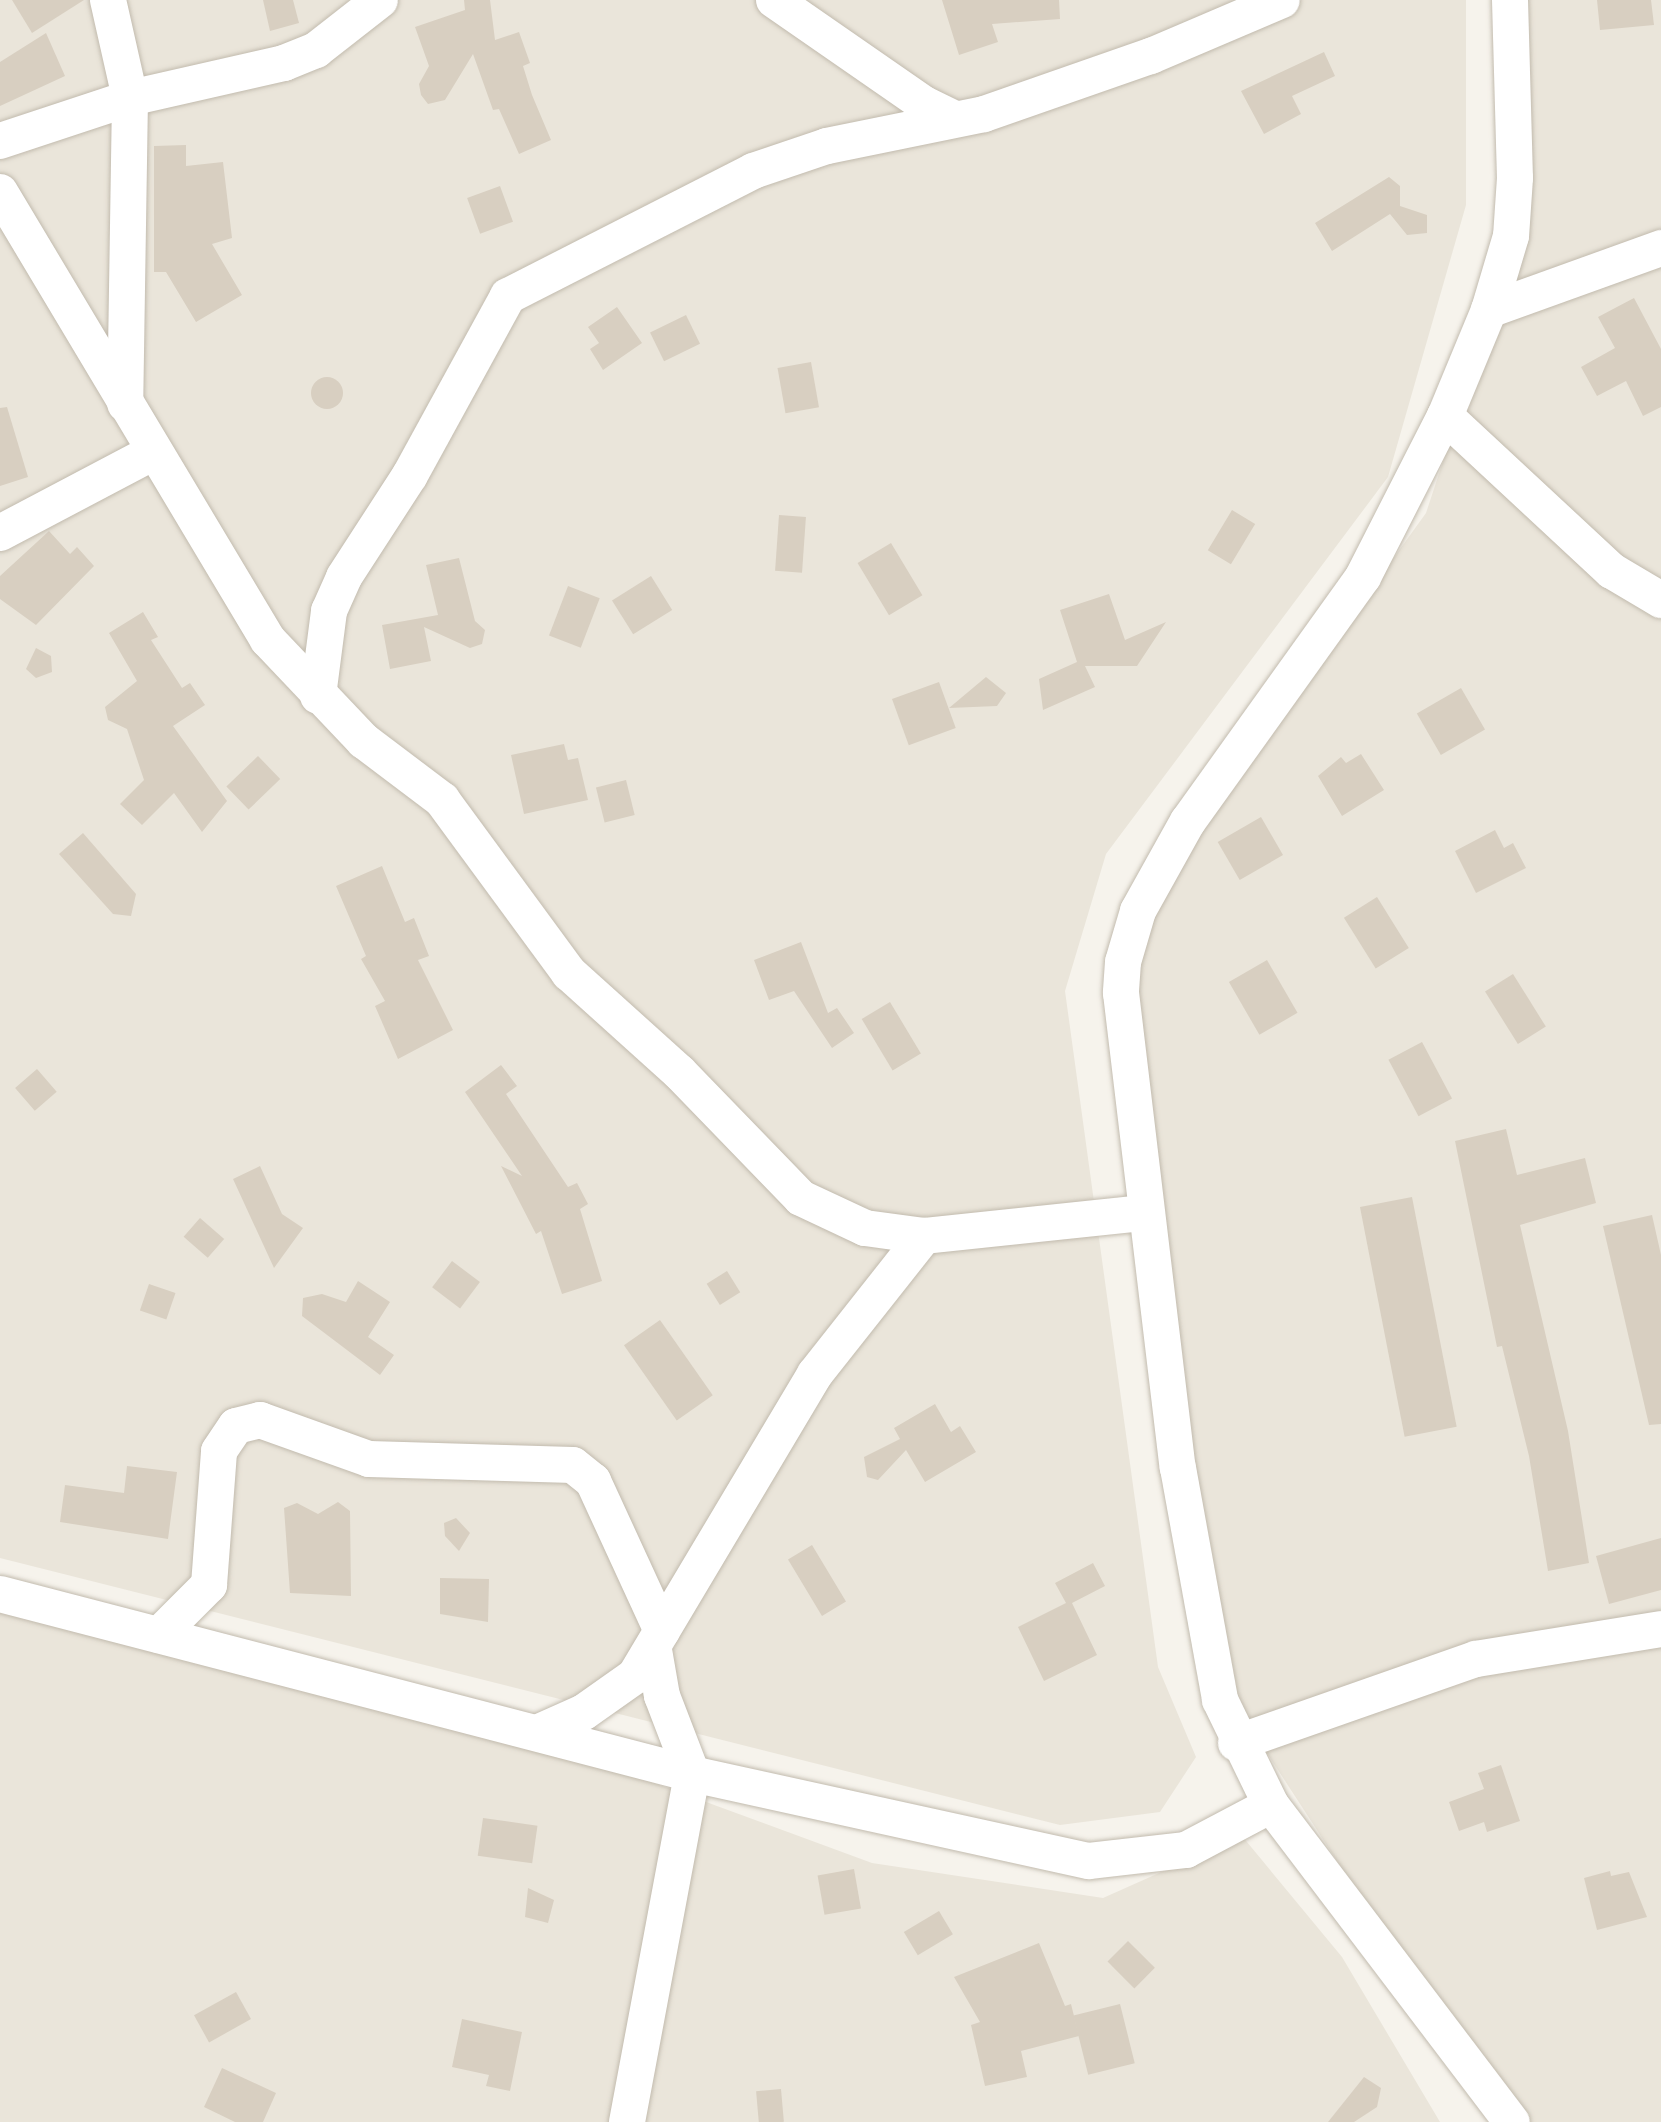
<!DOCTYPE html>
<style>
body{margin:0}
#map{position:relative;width:1661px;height:2122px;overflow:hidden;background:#f6f3ec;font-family:"DM Sans",sans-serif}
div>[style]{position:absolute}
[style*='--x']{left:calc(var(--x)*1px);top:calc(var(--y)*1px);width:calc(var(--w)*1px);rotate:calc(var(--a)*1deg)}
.residential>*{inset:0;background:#eae5da}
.building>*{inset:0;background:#d8cfc1;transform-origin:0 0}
.round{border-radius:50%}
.roads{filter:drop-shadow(0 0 2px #c2bbae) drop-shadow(0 0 2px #c2bbae)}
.street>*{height:36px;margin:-18px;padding:0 18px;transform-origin:18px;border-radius:18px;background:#fff}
span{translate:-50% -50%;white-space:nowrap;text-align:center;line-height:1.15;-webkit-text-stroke:6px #fff;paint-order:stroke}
</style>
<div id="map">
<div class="residential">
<div style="clip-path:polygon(0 0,1466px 0,1466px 205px,1388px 477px,1106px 854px,1065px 991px,1158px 1667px,1196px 1757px,1160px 1812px,1060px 1825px,0 1558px)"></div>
<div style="clip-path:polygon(1510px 0,1661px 0,1661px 2122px,1522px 2122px,1363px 1901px,1217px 1676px,1123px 934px,1426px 513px,1517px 238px)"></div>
<div style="clip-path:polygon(0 1607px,608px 1766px,872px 1863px,1103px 1898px,1242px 1836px,1342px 1957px,1440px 2122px,0 2122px)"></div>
</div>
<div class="building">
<div style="clip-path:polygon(12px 0,84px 0,32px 33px)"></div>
<div style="clip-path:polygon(263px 0,293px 0,299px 23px,270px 31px)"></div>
<div style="clip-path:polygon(464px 0,490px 0,495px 40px,519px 32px,530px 63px,523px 66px,532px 95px,551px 140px,519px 154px,499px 109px,493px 110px,473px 54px,445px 100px,428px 104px,421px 95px,419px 84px,429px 66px,415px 27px,465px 10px)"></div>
<div style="clip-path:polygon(942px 0,1059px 0,1060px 19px,992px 24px,998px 42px,959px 55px)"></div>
<div style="clip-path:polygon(1597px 0,1651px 0,1654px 25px,1600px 30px)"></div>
<div style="clip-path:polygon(46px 33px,65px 76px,0 106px,0 62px)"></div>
<div style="clip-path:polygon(1324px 52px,1335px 76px,1292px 96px,1301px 114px,1264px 134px,1241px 91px)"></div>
<div style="clip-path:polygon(186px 145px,186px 166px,223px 162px,232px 238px,212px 244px,242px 295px,196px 322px,166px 272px,154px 272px,154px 146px)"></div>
<div style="clip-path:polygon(1389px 177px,1400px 186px,1400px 206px,1427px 215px,1427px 233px,1407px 235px,1390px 214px,1332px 251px,1315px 223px)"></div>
<div style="left:500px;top:186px;width:38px;height:35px;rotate:70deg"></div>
<div style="clip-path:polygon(1634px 298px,1661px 349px,1661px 407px,1643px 416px,1626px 381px,1597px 396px,1581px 367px,1615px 348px,1598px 317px)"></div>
<div style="clip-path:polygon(617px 307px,642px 343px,603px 370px,590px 349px,599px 343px,588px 327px)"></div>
<div style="left:686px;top:315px;width:32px;height:40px;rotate:64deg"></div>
<div style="left:811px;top:362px;width:46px;height:34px;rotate:80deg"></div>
<div class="round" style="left:311px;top:377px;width:32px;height:32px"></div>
<div style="clip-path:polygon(7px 407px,28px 477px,0 486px,0 408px)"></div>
<div style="left:1232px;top:510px;width:27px;height:47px;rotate:31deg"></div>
<div style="left:779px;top:515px;width:27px;height:56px;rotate:4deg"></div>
<div style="clip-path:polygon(49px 531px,70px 554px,77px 547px,94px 566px,36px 625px,0 599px,0 576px)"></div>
<div style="left:891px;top:543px;width:61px;height:39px;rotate:59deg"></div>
<div style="clip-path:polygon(459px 558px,475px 621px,485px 630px,482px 644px,470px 648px,424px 627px,431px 661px,390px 669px,382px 625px,438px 615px,426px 565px)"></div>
<div style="left:651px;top:576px;width:40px;height:46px;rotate:58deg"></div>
<div style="left:568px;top:586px;width:34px;height:53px;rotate:21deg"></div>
<div style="clip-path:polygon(1109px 594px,1125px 640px,1166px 622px,1137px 666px,1085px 666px,1095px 687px,1043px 710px,1039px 679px,1077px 662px,1060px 610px)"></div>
<div style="clip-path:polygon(143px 612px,158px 637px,151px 640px,182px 688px,190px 683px,205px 705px,173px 726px,227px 801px,202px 832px,174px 793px,142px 825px,120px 804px,144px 780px,127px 729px,108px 720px,105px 707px,137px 681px,109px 633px)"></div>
<div style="clip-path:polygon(36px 648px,51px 656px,52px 672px,36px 678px,26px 669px)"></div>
<div style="clip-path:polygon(986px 677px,1006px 693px,997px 706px,949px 708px)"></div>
<div style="left:939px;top:682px;width:49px;height:50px;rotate:70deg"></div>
<div style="left:1461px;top:688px;width:48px;height:51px;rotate:60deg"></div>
<div style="clip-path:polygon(564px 744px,568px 760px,578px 758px,588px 800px,524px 814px,511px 755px)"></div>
<div style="clip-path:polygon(1361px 754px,1384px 790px,1342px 816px,1318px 776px,1341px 757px,1346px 763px)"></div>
<div style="left:258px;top:756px;width:32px;height:44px;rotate:46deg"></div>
<div style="left:626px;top:780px;width:36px;height:31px;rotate:76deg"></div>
<div style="left:1261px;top:817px;width:44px;height:50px;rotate:60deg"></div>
<div style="clip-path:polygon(1495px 830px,1504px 848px,1513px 843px,1526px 868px,1476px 893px,1455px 851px)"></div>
<div style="clip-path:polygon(83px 833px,136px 894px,131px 916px,113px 914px,59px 854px)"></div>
<div style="clip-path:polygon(382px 866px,405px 922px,414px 918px,429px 956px,418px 960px,453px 1030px,398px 1059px,375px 1006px,385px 1001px,361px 959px,366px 956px,336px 886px)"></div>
<div style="left:1377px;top:897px;width:60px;height:39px;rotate:58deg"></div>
<div style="clip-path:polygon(801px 942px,828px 1013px,837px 1008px,854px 1033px,832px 1048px,794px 991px,769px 1000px,754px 960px)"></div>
<div style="left:1267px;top:960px;width:61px;height:44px;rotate:60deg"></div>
<div style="left:1513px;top:974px;width:62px;height:33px;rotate:58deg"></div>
<div style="left:890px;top:1002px;width:60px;height:33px;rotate:59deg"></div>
<div style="left:1422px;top:1042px;width:64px;height:38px;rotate:62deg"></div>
<div style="clip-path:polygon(501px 1065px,517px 1086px,506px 1094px,568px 1187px,577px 1183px,588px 1204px,580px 1209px,602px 1281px,562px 1294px,541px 1231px,536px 1234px,501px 1166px,522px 1176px,465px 1092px)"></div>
<div style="left:37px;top:1069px;width:30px;height:29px;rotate:49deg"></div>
<div style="clip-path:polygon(1506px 1129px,1517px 1175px,1585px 1158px,1596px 1203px,1520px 1225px,1568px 1431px,1589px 1563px,1548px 1571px,1529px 1456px,1502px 1346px,1497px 1347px,1455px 1141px)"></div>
<div style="clip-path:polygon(260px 1166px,282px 1214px,303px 1228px,274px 1268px,233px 1179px)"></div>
<div style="left:1412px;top:1197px;width:234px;height:53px;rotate:79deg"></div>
<div style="clip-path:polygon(1652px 1215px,1661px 1255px,1661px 1424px,1649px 1425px,1603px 1226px)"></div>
<div style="left:200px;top:1218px;width:32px;height:25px;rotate:41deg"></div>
<div style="left:452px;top:1261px;width:35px;height:33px;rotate:37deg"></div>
<div style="left:727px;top:1271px;width:25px;height:24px;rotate:58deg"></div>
<div style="clip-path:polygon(358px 1281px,390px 1302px,368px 1337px,394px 1355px,380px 1375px,302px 1316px,303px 1298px,322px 1294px,346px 1302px)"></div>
<div style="left:149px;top:1284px;width:28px;height:28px;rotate:19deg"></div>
<div style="left:660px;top:1320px;width:92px;height:44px;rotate:55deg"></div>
<div style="clip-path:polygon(935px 1404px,951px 1432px,960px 1426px,976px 1452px,925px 1482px,906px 1450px,878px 1480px,867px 1477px,864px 1457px,900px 1439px,894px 1428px)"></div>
<div style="clip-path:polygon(127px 1466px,177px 1472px,168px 1539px,60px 1522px,65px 1485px,124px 1493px)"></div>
<div style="clip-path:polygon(338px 1502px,350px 1511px,351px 1596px,290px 1593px,284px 1508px,297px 1503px,318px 1514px)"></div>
<div style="clip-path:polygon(456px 1518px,470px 1533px,459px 1551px,445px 1536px,444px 1523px)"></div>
<div style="clip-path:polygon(1661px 1538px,1661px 1590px,1609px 1604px,1596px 1556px)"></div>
<div style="left:812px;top:1545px;width:66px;height:28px;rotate:59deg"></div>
<div style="clip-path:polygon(1093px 1563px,1105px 1586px,1072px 1603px,1097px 1655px,1044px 1681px,1018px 1627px,1066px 1603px,1055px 1583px)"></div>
<div style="clip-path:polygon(440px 1578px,489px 1579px,488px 1622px,440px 1614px)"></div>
<div style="clip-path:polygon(1501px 1765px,1520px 1821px,1487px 1832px,1484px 1822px,1459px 1831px,1449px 1802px,1484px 1789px,1478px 1773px)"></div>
<div style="left:483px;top:1818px;width:55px;height:38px;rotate:8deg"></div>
<div style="left:854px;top:1869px;width:40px;height:37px;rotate:80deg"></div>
<div style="clip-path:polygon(1610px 1871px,1611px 1876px,1629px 1872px,1647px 1917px,1597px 1930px,1584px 1878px)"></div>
<div style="clip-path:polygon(528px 1888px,554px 1900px,548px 1923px,525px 1917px)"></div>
<div style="left:939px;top:1911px;width:27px;height:41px;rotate:59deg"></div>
<div style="left:1128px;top:1941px;width:38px;height:29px;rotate:45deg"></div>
<div style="clip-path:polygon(1039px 1943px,1065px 2006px,1071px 2004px,1079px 2036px,1021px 2051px,1027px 2077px,985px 2086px,971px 2025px,980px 2022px,954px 1977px)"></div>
<div style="left:236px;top:1992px;width:31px;height:48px;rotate:61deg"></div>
<div style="left:1120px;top:2004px;width:61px;height:48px;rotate:76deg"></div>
<div style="clip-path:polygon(462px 2019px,522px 2032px,510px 2091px,486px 2086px,489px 2075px,452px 2067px)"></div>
<div style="clip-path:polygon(222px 2068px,276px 2093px,263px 2122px,235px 2122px,204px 2107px)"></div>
<div style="clip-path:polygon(1364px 2077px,1381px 2088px,1377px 2107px,1354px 2122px,1328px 2122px)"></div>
<div style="left:781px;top:2089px;width:33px;height:25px;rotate:85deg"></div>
</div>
<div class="roads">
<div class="street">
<div style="--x:108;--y:0;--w:100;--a:77.3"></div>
<div style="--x:130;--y:98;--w:306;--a:90.9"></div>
<div style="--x:774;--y:0;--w:183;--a:34.7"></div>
<div style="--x:924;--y:104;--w:32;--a:26"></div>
<div style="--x:1510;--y:0;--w:178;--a:88.4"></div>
<div style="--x:1515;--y:178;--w:58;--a:93.9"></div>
<div style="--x:1511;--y:236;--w:77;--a:106.6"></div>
<div style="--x:1489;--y:310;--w:115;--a:112.5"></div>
<div style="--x:1445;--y:416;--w:181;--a:117"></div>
<div style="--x:1363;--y:577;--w:300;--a:125.6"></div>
<div style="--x:1188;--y:821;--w:103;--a:119.1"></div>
<div style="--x:1138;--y:911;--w:53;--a:106.4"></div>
<div style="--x:1123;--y:962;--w:31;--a:94"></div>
<div style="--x:1121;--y:993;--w:478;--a:83.2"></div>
<div style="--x:1178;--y:1468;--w:236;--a:79.7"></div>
<div style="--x:1220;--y:1700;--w:117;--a:64.1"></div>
<div style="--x:1271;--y:1805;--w:398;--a:52.8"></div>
<div style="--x:0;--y:141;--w:137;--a:-18.3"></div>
<div style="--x:130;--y:98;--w:158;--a:-12.8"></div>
<div style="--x:284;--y:63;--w:35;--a:-22"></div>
<div style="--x:316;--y:50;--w:81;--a:-38"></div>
<div style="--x:0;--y:192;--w:522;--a:59.11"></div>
<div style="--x:268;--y:640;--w:139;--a:46.5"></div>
<div style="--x:364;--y:741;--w:98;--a:37.1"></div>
<div style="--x:442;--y:800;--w:215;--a:53.7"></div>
<div style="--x:569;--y:973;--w:148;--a:42"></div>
<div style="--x:679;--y:1072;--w:175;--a:45.9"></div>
<div style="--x:801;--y:1198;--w:71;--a:25.1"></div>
<div style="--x:865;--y:1228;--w:60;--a:7.7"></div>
<div style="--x:924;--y:1236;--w:220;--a:-6"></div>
<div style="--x:1489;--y:310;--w:183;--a:-19.8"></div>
<div style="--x:1445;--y:416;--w:228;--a:42.9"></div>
<div style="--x:1612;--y:571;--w:57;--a:30.6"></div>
<div style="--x:0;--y:533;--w:172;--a:-27.8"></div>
<div style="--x:318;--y:696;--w:86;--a:-82.6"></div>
<div style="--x:329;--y:611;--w:37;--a:-66"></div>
<div style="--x:344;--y:577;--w:121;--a:-57.1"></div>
<div style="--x:410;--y:475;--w:204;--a:-61.3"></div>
<div style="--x:508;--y:296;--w:275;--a:-27"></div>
<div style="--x:753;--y:171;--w:78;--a:-18.7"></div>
<div style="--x:827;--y:146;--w:160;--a:-11.5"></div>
<div style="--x:984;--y:114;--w:177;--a:-19.2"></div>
<div style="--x:1151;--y:56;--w:142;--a:-23.1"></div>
<div style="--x:0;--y:1594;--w:715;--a:14.58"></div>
<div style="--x:692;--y:1774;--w:406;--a:12.4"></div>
<div style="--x:1089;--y:1861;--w:98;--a:-6.5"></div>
<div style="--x:1186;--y:1850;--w:96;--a:-27.9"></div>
<div style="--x:159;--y:1635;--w:71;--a:-45"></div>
<div style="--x:209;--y:1585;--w:134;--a:-85.7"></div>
<div style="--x:219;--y:1451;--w:30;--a:-56"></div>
<div style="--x:236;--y:1426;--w:25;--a:-14"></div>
<div style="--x:260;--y:1420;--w:116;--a:19.7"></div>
<div style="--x:369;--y:1459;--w:204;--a:1.7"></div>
<div style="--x:573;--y:1465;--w:26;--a:39"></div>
<div style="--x:593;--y:1481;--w:165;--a:65.3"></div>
<div style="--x:537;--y:1733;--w:51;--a:-24.1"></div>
<div style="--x:584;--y:1712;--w:62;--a:-35.2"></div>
<div style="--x:635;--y:1676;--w:352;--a:-59.2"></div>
<div style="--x:815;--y:1374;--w:176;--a:-51.7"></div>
<div style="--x:1236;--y:1743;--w:254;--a:-19.3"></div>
<div style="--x:1476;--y:1659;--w:187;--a:-9.2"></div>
<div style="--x:627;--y:2122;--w:354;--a:-79.4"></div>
<div style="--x:692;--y:1774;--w:84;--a:-111"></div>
<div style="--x:662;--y:1696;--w:47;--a:-99.9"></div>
</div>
</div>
</div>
